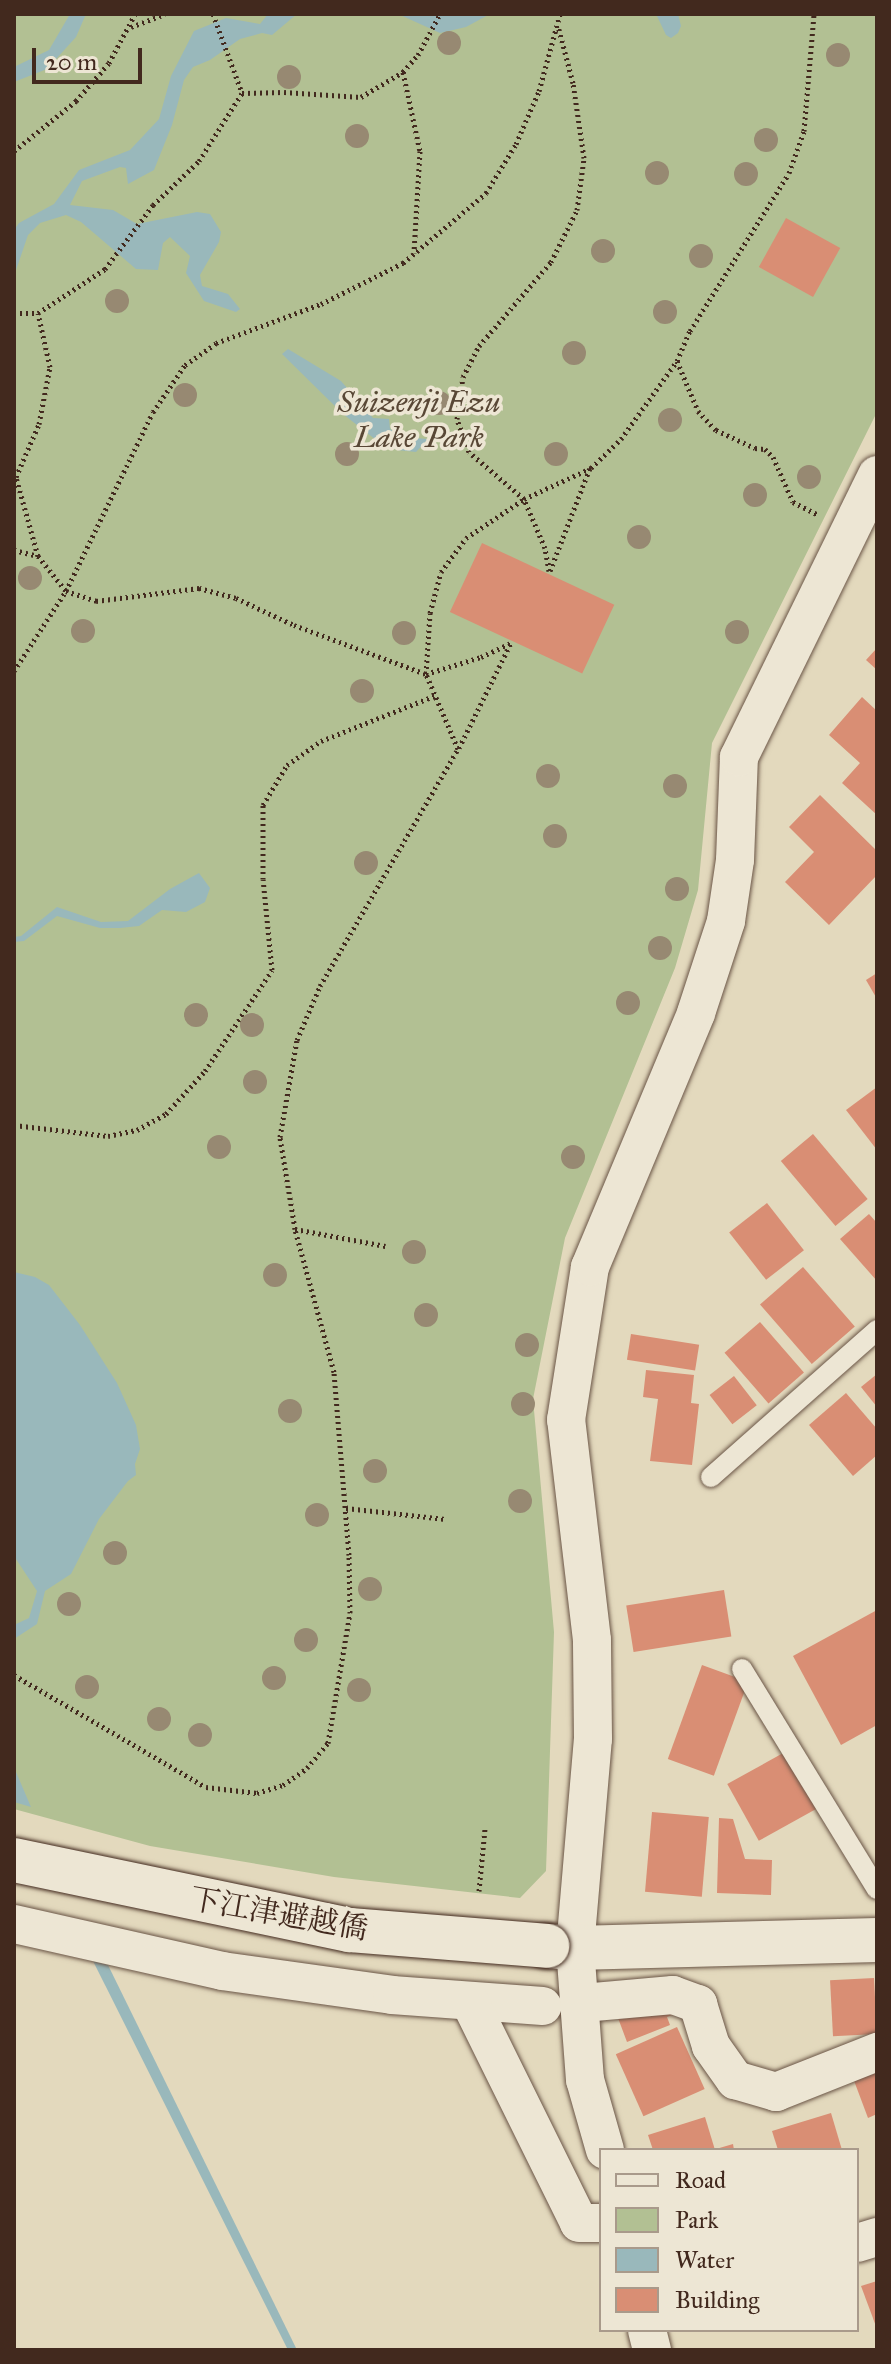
<!DOCTYPE html>
<meta charset="utf-8">
<style>
body{margin:0}
#map{position:relative;width:891px;height:2364px;overflow:hidden;background:#e3d9bd;font-family:"IM FELL Great Primer","Noto Serif JP",serif}
div>[style]{position:absolute}
[style*='--x']{left:calc(var(--x)*1px);top:calc(var(--y)*1px);width:calc(var(--w)*1px);rotate:calc(var(--a)*1deg)}
.green>*{inset:0;background:#b2c093}
.water>*{inset:0;background:#99b8bb}
.building>*{inset:0;background:#d98e74;transform-origin:0 0}
.path>*{height:5px;margin-top:-2.5px;transform-origin:0;background:repeating-linear-gradient(90deg,#42291e 0 2px,transparent 0 6px)}
.roads{filter:drop-shadow(0 0 2px #6a5546) drop-shadow(0 0 2px #6a5546)}
.lane>*{height:20px;margin:-10px;padding:0 10px;transform-origin:10px;border-radius:10px;background:#ede6d4}
.street>*{height:38px;margin:-19px;padding:0 19px;transform-origin:19px;border-radius:19px;background:#ede6d4}
.secondary>*{height:44px;margin:-22px;padding:0 22px;transform-origin:22px;border-radius:22px;background:#ede6d4}
.bridges{filter:drop-shadow(0 0 2px #42291e) drop-shadow(0 0 2px #42291e)}
.secondary-bridge>*{height:44px;margin:-22px;padding:0 22px;transform-origin:22px;border-radius:22px;background:#ede6d4}
.trees>*{width:24px;height:24px;margin:-12px;border-radius:50%;background:#978972}
span{translate:-50% -50%;white-space:nowrap;text-align:center;line-height:1.15;-webkit-text-stroke:7px #ede6d4;paint-order:stroke}
.park-label{font-size:30px;color:#584735;font-style:italic}
.street-label{font-size:30px;color:#42291e}
.frame{position:absolute;inset:0;border:16px solid #42291e;pointer-events:none}
.legend{position:absolute;left:599px;top:2148px;width:260px;height:184px;box-sizing:border-box;background:#ede6d4;border:2px solid #a99a8b;margin:0;padding:10px 14px;list-style:none;font-size:24px;color:#42291e}
.legend li{display:flex;align-items:center;gap:16px;height:40px}
.legend b{width:40px;border:2px solid #a99a8b}
.scale{position:absolute;left:32px;top:48px;width:110px;height:36px;box-sizing:border-box;border:4px solid #42291e;border-top:0;padding-left:10px;font-size:24px;line-height:28px;white-space:nowrap;color:#42291e;-webkit-text-stroke:6px #ede6d4;paint-order:stroke}
</style>
<div id="map">
<div class="green">
<div style="clip-path:polygon(14px 14px,877px 14px,877px 412px,712px 743px,698px 890px,675px 968px,565px 1238px,533px 1399px,554px 1632px,546px 1871px,520px 1898px,334px 1877px,150px 1846px,14px 1809px)"></div>
</div>
<div class="water">
<div style="clip-path:polygon(70px 14px,86px 14px,76px 37px,47px 69px,14px 82px,14px 67px,49px 50px)"></div>
<div style="clip-path:polygon(268px 14px,297px 14px,272px 35px,262px 33px,240px 39px,210px 60px,193px 67px,184px 80px,172px 125px,154px 170px,128px 184px,126px 168px,120px 167px,82px 181px,70px 205px,113px 210px,137px 224px,197px 212px,210px 214px,221px 232px,219px 242px,200px 275px,202px 286px,228px 294px,240px 309px,236px 312px,204px 301px,186px 273px,190px 256px,170px 237px,163px 243px,158px 270px,136px 269px,81px 222px,66px 215px,40px 223px,28px 235px,14px 276px,14px 230px,19px 223px,54px 204px,79px 170px,130px 150px,159px 119px,171px 76px,194px 31px,226px 18px,260px 24px)"></div>
<div style="clip-path:polygon(398px 14px,490px 14px,466px 27px,440px 33px)"></div>
<div style="clip-path:polygon(656px 14px,678px 14px,681px 26px,678px 33px,671px 38px,666px 35px)"></div>
<div style="clip-path:polygon(288px 349px,341px 381px,373px 418px,389px 419px,390px 429px,403px 437px,428px 439px,416px 452px,397px 450px,376px 440px,343px 414px,282px 354px)"></div>
<div style="clip-path:polygon(199px 873px,210px 888px,205px 902px,186px 912px,162px 910px,139px 926px,120px 928px,100px 928px,57px 916px,24px 941px,14px 942px,14px 937px,21px 936px,57px 907px,101px 922px,128px 921px,170px 889px)"></div>
<div style="clip-path:polygon(14px 1272px,35px 1277px,49px 1285px,80px 1325px,117px 1383px,136px 1425px,140px 1449px,135px 1464px,136px 1475px,128px 1481px,99px 1519px,71px 1574px,45px 1591px,37px 1624px,14px 1639px,14px 1625px,29px 1618px,37px 1591px,14px 1556px)"></div>
<div style="clip-path:polygon(14px 1769px,16px 1772px,31px 1807px,14px 1802px)"></div>
<div style="clip-path:polygon(93px 1961px,108px 1965px,297px 2350px,288px 2350px)"></div>
</div>
<div class="building">
<div style="left:786px;top:218px;width:62px;height:56px;rotate:29deg"></div>
<div style="left:482px;top:543px;width:146px;height:76px;rotate:25deg"></div>
<div style="clip-path:polygon(877px 648px,877px 670px,866px 660px)"></div>
<div style="clip-path:polygon(862px 697px,877px 711px,877px 815px,842px 783px,860px 763px,829px 735px)"></div>
<div style="clip-path:polygon(820px 795px,877px 851px,877px 875px,829px 925px,785px 882px,814px 852px,789px 827px)"></div>
<div style="clip-path:polygon(877px 973px,877px 999px,866px 980px)"></div>
<div style="clip-path:polygon(877px 1087px,877px 1150px,846px 1110px)"></div>
<div style="left:813px;top:1134px;width:85px;height:42px;rotate:50deg"></div>
<div style="left:767px;top:1203px;width:60px;height:48px;rotate:52deg"></div>
<div style="clip-path:polygon(869px 1214px,877px 1223px,877px 1281px,840px 1239px)"></div>
<div style="left:803px;top:1267px;width:79px;height:57px;rotate:49deg"></div>
<div style="left:760px;top:1322px;width:67px;height:47px;rotate:49deg"></div>
<div style="left:631px;top:1334px;width:69px;height:26px;rotate:9deg"></div>
<div style="clip-path:polygon(646px 1370px,694px 1375px,691px 1403px,699px 1404px,692px 1465px,650px 1461px,658px 1399px,643px 1397px)"></div>
<div style="clip-path:polygon(877px 1374px,877px 1407px,861px 1387px)"></div>
<div style="left:734px;top:1376px;width:37px;height:31px;rotate:52deg"></div>
<div style="clip-path:polygon(846px 1393px,877px 1429px,877px 1455px,853px 1476px,809px 1425px)"></div>
<div style="left:724px;top:1590px;width:47px;height:99px;rotate:81deg"></div>
<div style="clip-path:polygon(877px 1610px,877px 1725px,841px 1745px,793px 1656px)"></div>
<div style="left:702px;top:1665px;width:49px;height:100px;rotate:20deg"></div>
<div style="left:785px;top:1752px;width:65px;height:66px;rotate:61deg"></div>
<div style="left:652px;top:1812px;width:57px;height:80px;rotate:5deg"></div>
<div style="clip-path:polygon(719px 1818px,733px 1819px,745px 1859px,772px 1860px,771px 1895px,717px 1893px)"></div>
<div style="left:874px;top:1978px;width:56px;height:44px;rotate:87deg"></div>
<div style="clip-path:polygon(679px 2012px,667px 2017px,670px 2025px,627px 2042px,618px 2018px)"></div>
<div style="left:677px;top:2027px;width:68px;height:67px;rotate:66deg"></div>
<div style="clip-path:polygon(877px 2069px,877px 2114px,868px 2118px,853px 2078px)"></div>
<div style="clip-path:polygon(831px 2113px,842px 2150px,778px 2150px,772px 2131px)"></div>
<div style="clip-path:polygon(705px 2117px,715px 2150px,653px 2150px,648px 2135px)"></div>
<div style="clip-path:polygon(733px 2144px,734px 2150px,716px 2150px,716px 2149px)"></div>
<div style="clip-path:polygon(877px 2281px,877px 2329px,861px 2286px)"></div>
</div>
<div class="path">
<div style="--x:213;--y:14;--w:84;--a:69.8"></div>
<div style="--x:242;--y:93;--w:42;--a:-1.4"></div>
<div style="--x:284;--y:92;--w:77;--a:3.7"></div>
<div style="--x:361;--y:97;--w:49;--a:-30.8"></div>
<div style="--x:403;--y:72;--w:81;--a:77.9"></div>
<div style="--x:420;--y:151;--w:102;--a:93.4"></div>
<div style="--x:131;--y:27;--w:36;--a:-21"></div>
<div style="--x:403;--y:72;--w:23;--a:-49"></div>
<div style="--x:418;--y:55;--w:47;--a:-61.8"></div>
<div style="--x:14;--y:151;--w:80;--a:-38.9"></div>
<div style="--x:76;--y:101;--w:50;--a:-49"></div>
<div style="--x:109;--y:63;--w:55;--a:-62"></div>
<div style="--x:14;--y:313;--w:24;--a:0"></div>
<div style="--x:38;--y:313;--w:80;--a:-33.3"></div>
<div style="--x:105;--y:269;--w:80;--a:-53.1"></div>
<div style="--x:153;--y:205;--w:64;--a:-43.7"></div>
<div style="--x:199;--y:161;--w:80;--a:-57.7"></div>
<div style="--x:677;--y:361;--w:54;--a:67.2"></div>
<div style="--x:698;--y:411;--w:26;--a:47"></div>
<div style="--x:716;--y:430;--w:43;--a:24.8"></div>
<div style="--x:755;--y:448;--w:10;--a:6"></div>
<div style="--x:765;--y:449;--w:11;--a:45"></div>
<div style="--x:773;--y:457;--w:49;--a:66"></div>
<div style="--x:793;--y:502;--w:27;--a:27"></div>
<div style="--x:14;--y:550;--w:25;--a:14"></div>
<div style="--x:38;--y:556;--w:45;--a:51.3"></div>
<div style="--x:66;--y:591;--w:32;--a:18"></div>
<div style="--x:96;--y:601;--w:104;--a:-7.2"></div>
<div style="--x:199;--y:588;--w:38;--a:15"></div>
<div style="--x:236;--y:598;--w:64;--a:25"></div>
<div style="--x:294;--y:625;--w:141;--a:20.4"></div>
<div style="--x:426;--y:674;--w:58;--a:-17.2"></div>
<div style="--x:481;--y:657;--w:33;--a:-25"></div>
<div style="--x:38;--y:556;--w:82;--a:-105.6"></div>
<div style="--x:16;--y:477;--w:58;--a:-66.5"></div>
<div style="--x:39;--y:424;--w:58;--a:-79.1"></div>
<div style="--x:50;--y:367;--w:55;--a:-102.5"></div>
<div style="--x:549;--y:571;--w:23;--a:-100"></div>
<div style="--x:545;--y:548;--w:53;--a:-113.2"></div>
<div style="--x:524;--y:499;--w:72;--a:-139.5"></div>
<div style="--x:469;--y:452;--w:35;--a:-110"></div>
<div style="--x:457;--y:419;--w:42;--a:-81.9"></div>
<div style="--x:463;--y:377;--w:35;--a:-63"></div>
<div style="--x:479;--y:346;--w:111;--a:-49.4"></div>
<div style="--x:551;--y:262;--w:58;--a:-63.4"></div>
<div style="--x:577;--y:210;--w:52;--a:-82.3"></div>
<div style="--x:584;--y:158;--w:76;--a:-98.3"></div>
<div style="--x:573;--y:83;--w:59;--a:-104.7"></div>
<div style="--x:550;--y:571;--w:110;--a:-68.8"></div>
<div style="--x:14;--y:671;--w:95;--a:-57"></div>
<div style="--x:66;--y:591;--w:199;--a:-64.1"></div>
<div style="--x:153;--y:412;--w:57;--a:-55.8"></div>
<div style="--x:185;--y:365;--w:38;--a:-35"></div>
<div style="--x:216;--y:343;--w:112;--a:-20.4"></div>
<div style="--x:321;--y:304;--w:92;--a:-26.6"></div>
<div style="--x:403;--y:263;--w:109;--a:-40.1"></div>
<div style="--x:486;--y:193;--w:57;--a:-58.5"></div>
<div style="--x:516;--y:144;--w:58;--a:-66.5"></div>
<div style="--x:539;--y:91;--w:80;--a:-74.7"></div>
<div style="--x:459;--y:748;--w:117;--a:-63.7"></div>
<div style="--x:14;--y:1125;--w:95;--a:6.7"></div>
<div style="--x:108;--y:1136;--w:30;--a:-12"></div>
<div style="--x:137;--y:1130;--w:33;--a:-29"></div>
<div style="--x:166;--y:1114;--w:58;--a:-47.8"></div>
<div style="--x:205;--y:1071;--w:121;--a:-56.4"></div>
<div style="--x:272;--y:970;--w:91;--a:-95.6"></div>
<div style="--x:263;--y:879;--w:74;--a:-90"></div>
<div style="--x:263;--y:805;--w:47;--a:-59"></div>
<div style="--x:287;--y:765;--w:42;--a:-35.2"></div>
<div style="--x:321;--y:741;--w:122;--a:-21.7"></div>
<div style="--x:295;--y:1229;--w:92;--a:10.7"></div>
<div style="--x:346;--y:1508;--w:100;--a:6.3"></div>
<div style="--x:14;--y:1675;--w:222;--a:30.3"></div>
<div style="--x:206;--y:1787;--w:51;--a:6.7"></div>
<div style="--x:257;--y:1793;--w:27;--a:-17"></div>
<div style="--x:283;--y:1785;--w:29;--a:-35"></div>
<div style="--x:307;--y:1768;--w:33;--a:-50"></div>
<div style="--x:328;--y:1743;--w:132;--a:-80.4"></div>
<div style="--x:350;--y:1613;--w:58;--a:-91"></div>
<div style="--x:349;--y:1555;--w:184;--a:-94.7"></div>
<div style="--x:334;--y:1372;--w:148;--a:-105.3"></div>
<div style="--x:295;--y:1229;--w:93;--a:-99.3"></div>
<div style="--x:280;--y:1137;--w:98;--a:-80.1"></div>
<div style="--x:297;--y:1040;--w:59;--a:-66.9"></div>
<div style="--x:320;--y:986;--w:274;--a:-59.8"></div>
<div style="--x:458;--y:749;--w:82;--a:-113.1"></div>
<div style="--x:426;--y:674;--w:61;--a:-86.2"></div>
<div style="--x:430;--y:613;--w:42;--a:-75"></div>
<div style="--x:441;--y:572;--w:42;--a:-53.7"></div>
<div style="--x:466;--y:538;--w:70;--a:-33.9"></div>
<div style="--x:524;--y:499;--w:74;--a:-24.8"></div>
<div style="--x:591;--y:468;--w:42;--a:-44"></div>
<div style="--x:621;--y:439;--w:96;--a:-54.3"></div>
<div style="--x:677;--y:361;--w:33;--a:-67"></div>
<div style="--x:690;--y:331;--w:186;--a:-57.9"></div>
<div style="--x:789;--y:173;--w:45;--a:-70.3"></div>
<div style="--x:804;--y:131;--w:117;--a:-85.1"></div>
<div style="--x:479;--y:1891;--w:62;--a:-84.5"></div>
</div>
<div class="roads">
<div class="lane">
<div style="--x:711;--y:1477;--w:222;--a:-41.5"></div>
<div style="--x:742;--y:1669;--w:258;--a:58.5"></div>
</div>
<div class="street">
<div style="--x:14;--y:1924;--w:213;--a:12.7"></div>
<div style="--x:222;--y:1971;--w:172;--a:8"></div>
<div style="--x:392;--y:1995;--w:151;--a:4.2"></div>
<div style="--x:470;--y:2002;--w:246;--a:63.7"></div>
<div style="--x:579;--y:2223;--w:22;--a:0"></div>
<div style="--x:594;--y:2002;--w:79;--a:-5.1"></div>
<div style="--x:673;--y:1995;--w:27;--a:20"></div>
<div style="--x:698;--y:2004;--w:44;--a:72.8"></div>
<div style="--x:711;--y:2046;--w:42;--a:54.8"></div>
<div style="--x:735;--y:2080;--w:43;--a:16.3"></div>
<div style="--x:776;--y:2092;--w:109;--a:-21.6"></div>
<div style="--x:605;--y:2150;--w:73;--a:-105.9"></div>
<div style="--x:585;--y:2080;--w:132;--a:-94.3"></div>
<div style="--x:575;--y:1948;--w:210;--a:-85.1"></div>
<div style="--x:593;--y:1739;--w:99;--a:-90.6"></div>
<div style="--x:592;--y:1640;--w:222;--a:-96.7"></div>
<div style="--x:566;--y:1420;--w:155;--a:-81.1"></div>
<div style="--x:590;--y:1267;--w:275;--a:-67.3"></div>
<div style="--x:696;--y:1013;--w:97;--a:-71.9"></div>
<div style="--x:726;--y:921;--w:62;--a:-81.6"></div>
<div style="--x:735;--y:860;--w:103;--a:-87.8"></div>
<div style="--x:739;--y:757;--w:314;--a:-63.9"></div>
<div style="--x:857;--y:2243;--w:21;--a:-17"></div>
<div style="--x:647;--y:2330;--w:21;--a:76"></div>
</div>
<div class="secondary">
<div style="--x:547;--y:1946;--w:28;--a:4"></div>
<div style="--x:575;--y:1948;--w:302;--a:-1.5"></div>
</div>
</div>
<div class="bridges">
<div class="secondary-bridge">
<div style="--x:14;--y:1860;--w:343;--a:11.8"></div>
<div style="--x:350;--y:1930;--w:198;--a:4.6"></div>
</div>
</div>
<div class="trees">
<div style="left:449px;top:43px"></div>
<div style="left:838px;top:55px"></div>
<div style="left:289px;top:77px"></div>
<div style="left:357px;top:136px"></div>
<div style="left:766px;top:140px"></div>
<div style="left:657px;top:173px"></div>
<div style="left:746px;top:174px"></div>
<div style="left:603px;top:251px"></div>
<div style="left:701px;top:256px"></div>
<div style="left:117px;top:301px"></div>
<div style="left:665px;top:312px"></div>
<div style="left:574px;top:353px"></div>
<div style="left:185px;top:395px"></div>
<div style="left:439px;top:403px"></div>
<div style="left:670px;top:420px"></div>
<div style="left:347px;top:454px"></div>
<div style="left:556px;top:454px"></div>
<div style="left:809px;top:477px"></div>
<div style="left:755px;top:495px"></div>
<div style="left:639px;top:537px"></div>
<div style="left:30px;top:578px"></div>
<div style="left:83px;top:631px"></div>
<div style="left:737px;top:632px"></div>
<div style="left:404px;top:633px"></div>
<div style="left:362px;top:691px"></div>
<div style="left:548px;top:776px"></div>
<div style="left:675px;top:786px"></div>
<div style="left:555px;top:836px"></div>
<div style="left:366px;top:863px"></div>
<div style="left:677px;top:889px"></div>
<div style="left:660px;top:948px"></div>
<div style="left:628px;top:1003px"></div>
<div style="left:196px;top:1015px"></div>
<div style="left:252px;top:1025px"></div>
<div style="left:255px;top:1082px"></div>
<div style="left:219px;top:1147px"></div>
<div style="left:573px;top:1157px"></div>
<div style="left:414px;top:1252px"></div>
<div style="left:275px;top:1275px"></div>
<div style="left:426px;top:1315px"></div>
<div style="left:527px;top:1345px"></div>
<div style="left:523px;top:1404px"></div>
<div style="left:290px;top:1411px"></div>
<div style="left:375px;top:1471px"></div>
<div style="left:520px;top:1501px"></div>
<div style="left:317px;top:1515px"></div>
<div style="left:115px;top:1553px"></div>
<div style="left:370px;top:1589px"></div>
<div style="left:69px;top:1604px"></div>
<div style="left:306px;top:1640px"></div>
<div style="left:274px;top:1678px"></div>
<div style="left:87px;top:1687px"></div>
<div style="left:359px;top:1690px"></div>
<div style="left:159px;top:1719px"></div>
<div style="left:200px;top:1735px"></div>
</div>
<div class="park-label">
<span style="left:419px;top:419px">Suizenji Ezu<br>Lake Park</span>
</div>
<div class="street-label">
<span style="left:279px;top:1914px;rotate:10deg">下江津避越僑</span>
</div>
<div class="frame"></div>
<ul class="legend">
<li><b style="height:10px;background:#ede6d4"></b>Road</li>
<li><b style="height:22px;background:#b2c093"></b>Park</li>
<li><b style="height:22px;background:#99b8bb"></b>Water</li>
<li><b style="height:22px;background:#d98e74"></b>Building</li>
</ul>
<div class="scale">20 m</div>
</div>
